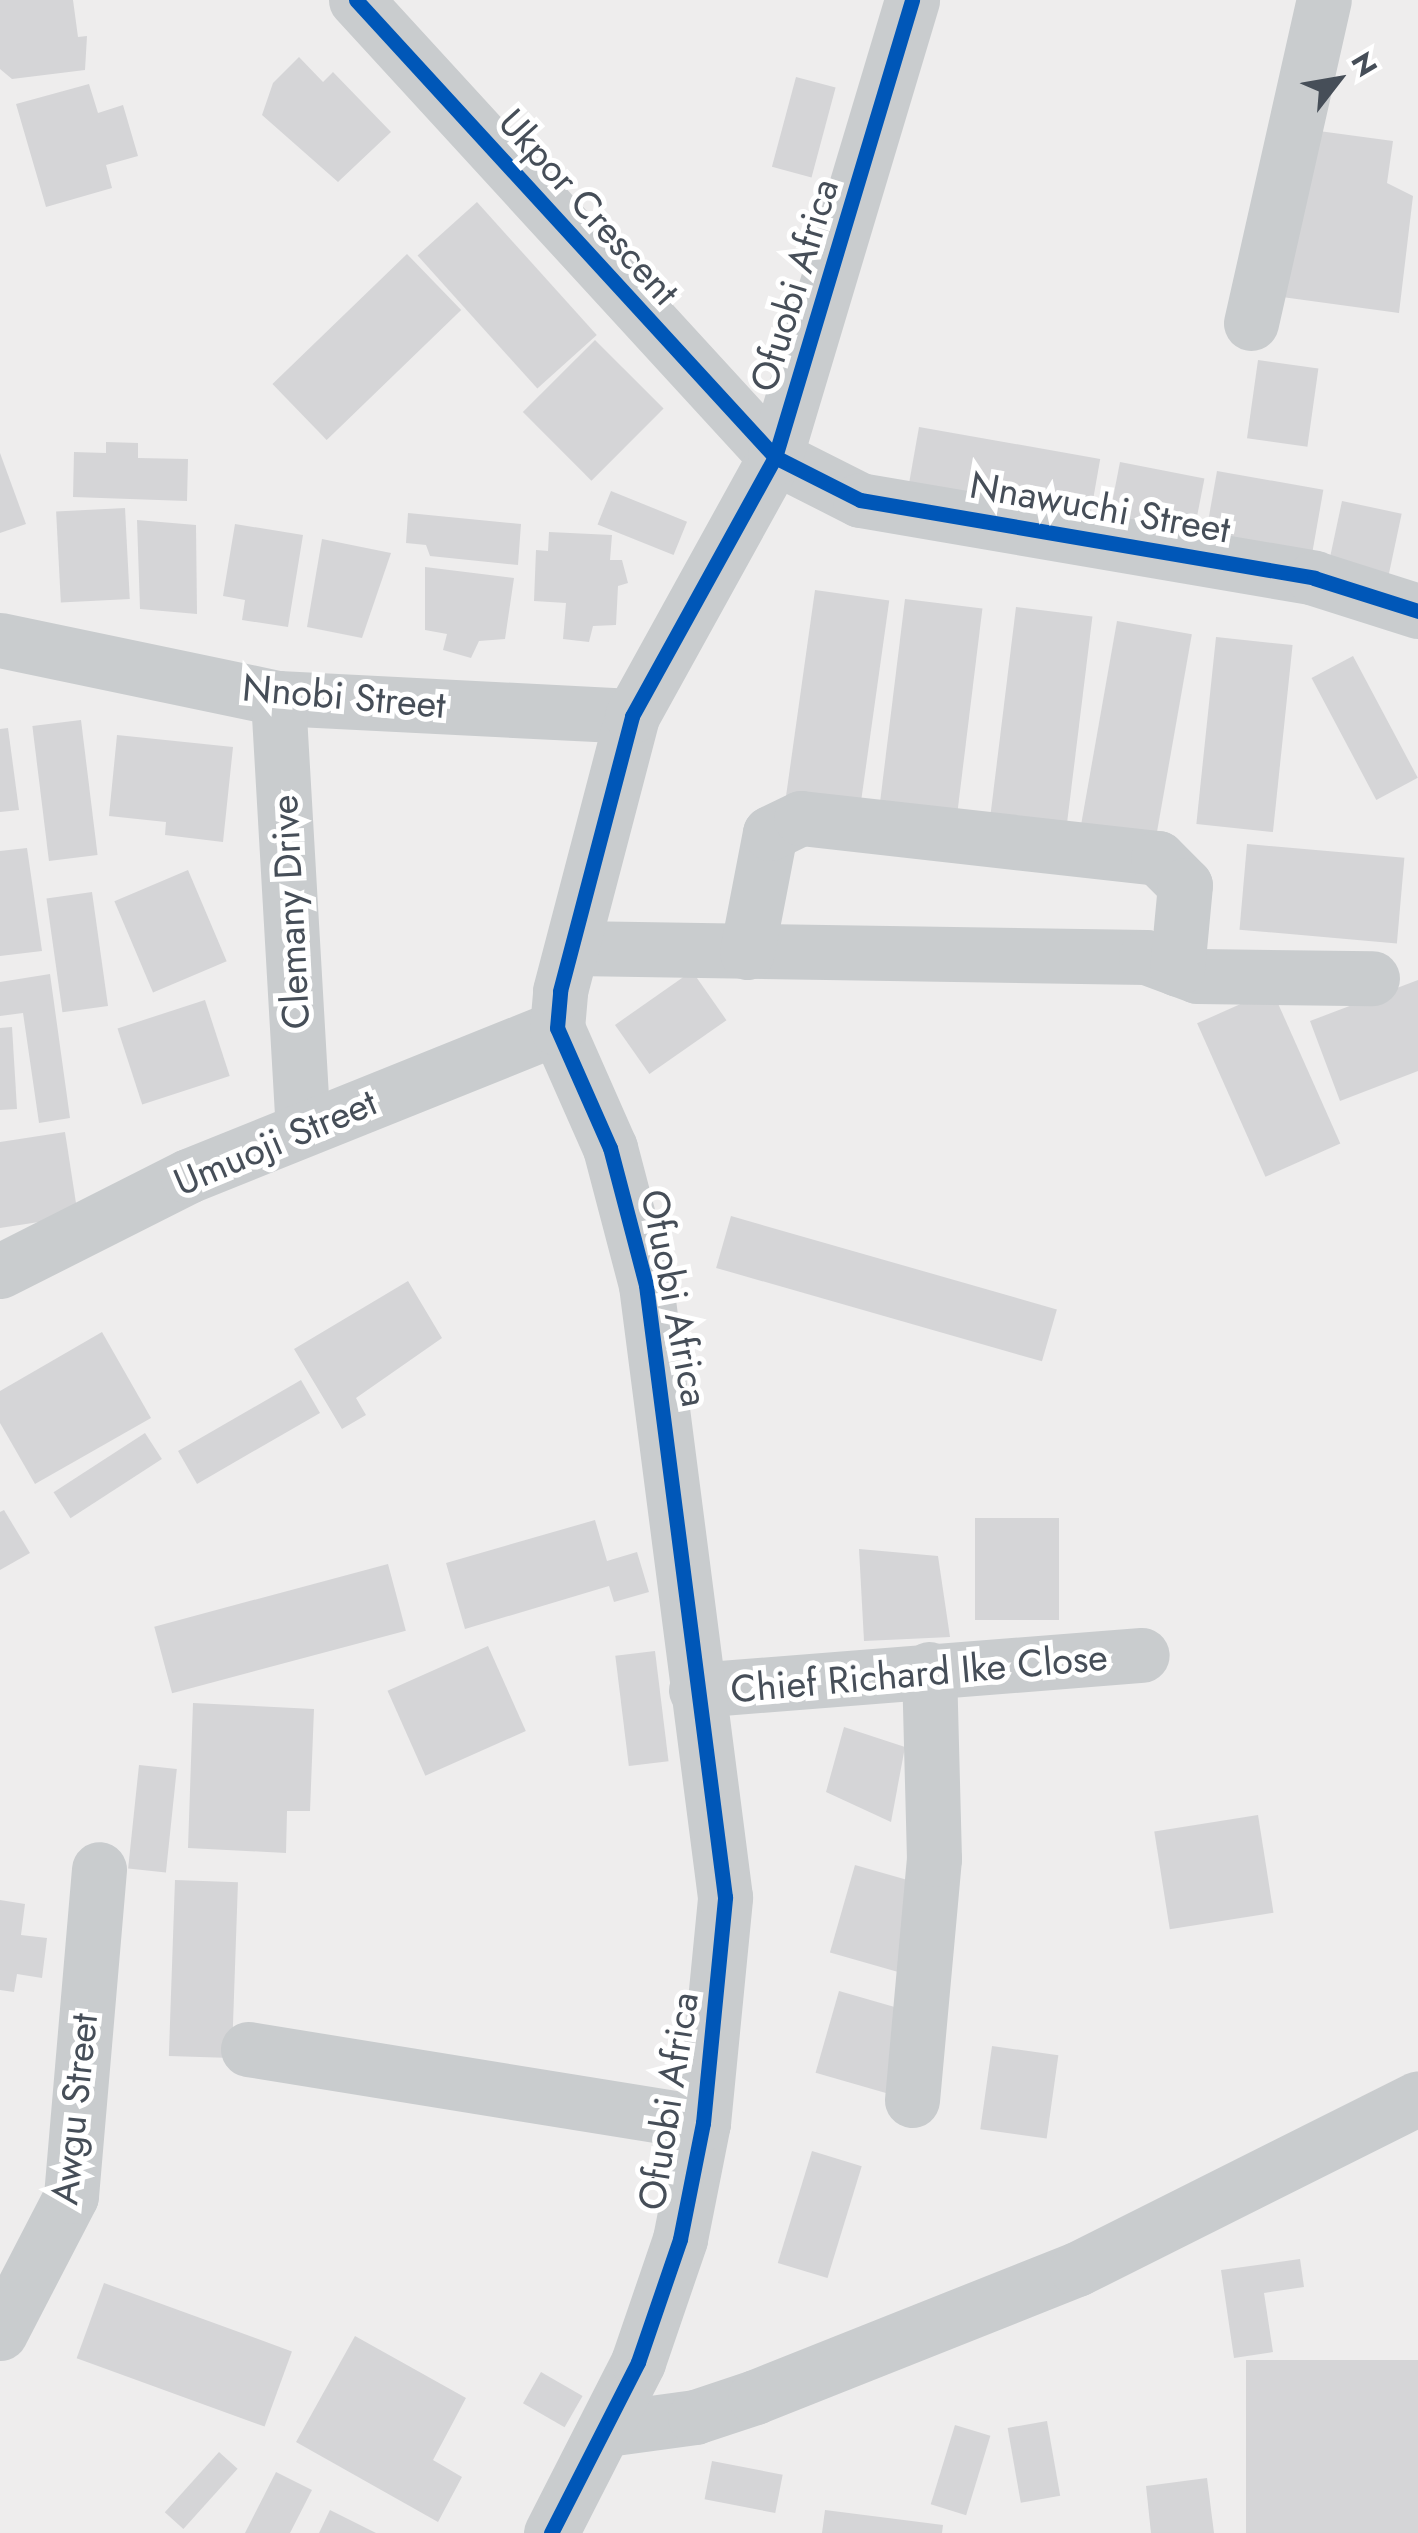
<!DOCTYPE html>
<style>
body{margin:0}
#map{position:relative;width:1418px;height:2533px;overflow:hidden;background:#eeeded;font-family:Jost,sans-serif}
div>[style]{position:absolute}
[style*='--x']{left:calc(var(--x)*1px);top:calc(var(--y)*1px);width:calc(var(--w)*1px);rotate:calc(var(--a)*1deg)}
.building>*{inset:0;background:#d5d5d7;transform-origin:0 0}
.minor>*{height:55px;margin:-27.5px;padding:0 27.5px;transform-origin:27.5px;border-radius:27.5px;background:#c9ccce}
.cycleway>*{height:15px;margin:-7.5px;padding:0 7.5px;transform-origin:7.5px;border-radius:7.5px;background:#0057b8}
span{translate:-50% -50%;white-space:nowrap;text-align:center;line-height:1.15;-webkit-text-stroke:10px #fff;paint-order:stroke}
.street-label{font-size:38px;color:#464e58}
.north{position:absolute;left:1288px;top:30px;width:100px;height:100px;-webkit-text-stroke:8px #fff;paint-order:stroke;rotate:59deg;font-size:28px;font-weight:700;line-height:40px;text-align:center;color:#464e58}
.north::after{content:'';display:block;margin:auto;width:35px;height:45px;background:#464e58;clip-path:polygon(50% 0,100% 100%,50% 72%,0 100%)}
</style>
<div id="map">
<div class="building">
<div style="clip-path:polygon(0 0,73px 0,78px 37px,87px 36px,85px 70px,12px 79px,0 69px)"></div>
<div style="clip-path:polygon(299px 57px,323px 82px,333px 72px,391px 132px,338px 182px,262px 115px,273px 83px)"></div>
<div style="left:796px;top:77px;width:41px;height:93px;rotate:15deg"></div>
<div style="clip-path:polygon(89px 84px,98px 113px,123px 105px,138px 156px,106px 165px,112px 188px,46px 207px,16px 104px)"></div>
<div style="clip-path:polygon(1304px 129px,1393px 141px,1387px 183px,1413px 196px,1399px 313px,1282px 297px)"></div>
<div style="left:477px;top:202px;width:179px;height:80px;rotate:48deg"></div>
<div style="left:407px;top:254px;width:78px;height:187px;rotate:46deg"></div>
<div style="left:595px;top:340px;width:97px;height:102px;rotate:45deg"></div>
<div style="left:1258px;top:360px;width:61px;height:79px;rotate:8deg"></div>
<div style="left:919px;top:427px;width:184px;height:58px;rotate:10deg"></div>
<div style="clip-path:polygon(106px 442px,138px 443px,138px 458px,188px 459px,187px 501px,73px 497px,74px 452px,106px 453px)"></div>
<div style="clip-path:polygon(0 453px,26px 524px,0 533px)"></div>
<div style="left:1120px;top:462px;width:86px;height:66px;rotate:11deg"></div>
<div style="left:1217px;top:471px;width:108px;height:72px;rotate:10deg"></div>
<div style="left:611px;top:491px;width:82px;height:36px;rotate:22deg"></div>
<div style="left:1342px;top:501px;width:61px;height:70px;rotate:12deg"></div>
<div style="left:125px;top:508px;width:91px;height:69px;rotate:87deg"></div>
<div style="clip-path:polygon(408px 513px,521px 524px,518px 565px,430px 556px,426px 545px,406px 543px)"></div>
<div style="clip-path:polygon(137px 520px,196px 525px,197px 614px,140px 609px)"></div>
<div style="clip-path:polygon(235px 524px,303px 535px,288px 627px,242px 620px,245px 600px,223px 596px)"></div>
<div style="clip-path:polygon(549px 532px,612px 535px,610px 560px,622px 560px,628px 583px,618px 586px,616px 625px,593px 626px,589px 642px,563px 639px,566px 603px,534px 601px,536px 550px,548px 551px)"></div>
<div style="clip-path:polygon(322px 539px,391px 553px,362px 638px,307px 627px)"></div>
<div style="clip-path:polygon(425px 567px,514px 578px,505px 639px,479px 641px,471px 658px,443px 650px,447px 634px,425px 630px)"></div>
<div style="left:815px;top:590px;width:75px;height:209px;rotate:8deg"></div>
<div style="left:905px;top:599px;width:78px;height:213px;rotate:7deg"></div>
<div style="left:1016px;top:607px;width:77px;height:211px;rotate:7deg"></div>
<div style="left:1117px;top:621px;width:76px;height:205px;rotate:10deg"></div>
<div style="left:1216px;top:637px;width:77px;height:188px;rotate:6deg"></div>
<div style="left:1353px;top:656px;width:138px;height:47px;rotate:62deg"></div>
<div style="left:81px;top:720px;width:136px;height:49px;rotate:83deg"></div>
<div style="clip-path:polygon(8px 728px,19px 810px,0 812px,0 729px)"></div>
<div style="clip-path:polygon(117px 735px,233px 747px,223px 842px,165px 835px,166px 822px,109px 816px)"></div>
<div style="left:1247px;top:844px;width:158px;height:86px;rotate:5deg"></div>
<div style="clip-path:polygon(27px 848px,42px 951px,0 956px,0 851px)"></div>
<div style="left:188px;top:870px;width:99px;height:80px;rotate:67deg"></div>
<div style="left:92px;top:892px;width:115px;height:46px;rotate:82deg"></div>
<div style="left:692px;top:971px;width:60px;height:94px;rotate:55deg"></div>
<div style="clip-path:polygon(50px 974px,70px 1118px,39px 1123px,23px 1013px,0 1016px,0 982px)"></div>
<div style="clip-path:polygon(1418px 980px,1418px 1071px,1340px 1101px,1310px 1021px)"></div>
<div style="left:1272px;top:990px;width:168px;height:82px;rotate:66deg"></div>
<div style="left:205px;top:1000px;width:80px;height:92px;rotate:72deg"></div>
<div style="clip-path:polygon(12px 1027px,17px 1109px,0 1110px,0 1028px)"></div>
<div style="clip-path:polygon(65px 1132px,78px 1216px,0 1228px,0 1142px)"></div>
<div style="left:731px;top:1216px;width:339px;height:54px;rotate:16deg"></div>
<div style="clip-path:polygon(408px 1281px,442px 1338px,356px 1398px,366px 1415px,342px 1429px,294px 1349px)"></div>
<div style="clip-path:polygon(102px 1332px,151px 1418px,35px 1484px,0 1423px,0 1391px)"></div>
<div style="left:301px;top:1380px;width:38px;height:142px;rotate:60deg"></div>
<div style="left:145px;top:1433px;width:31px;height:109px;rotate:57deg"></div>
<div style="clip-path:polygon(4px 1510px,30px 1553px,0 1570px,0 1512px)"></div>
<div style="left:975px;top:1518px;width:84px;height:102px"></div>
<div style="clip-path:polygon(595px 1520px,607px 1561px,637px 1552px,649px 1592px,614px 1602px,609px 1586px,465px 1629px,446px 1563px)"></div>
<div style="clip-path:polygon(859px 1549px,938px 1556px,950px 1637px,864px 1641px)"></div>
<div style="left:388px;top:1564px;width:69px;height:242px;rotate:75deg"></div>
<div style="left:488px;top:1646px;width:93px;height:110px;rotate:66deg"></div>
<div style="left:655px;top:1651px;width:111px;height:40px;rotate:83deg"></div>
<div style="clip-path:polygon(193px 1703px,314px 1709px,310px 1811px,287px 1811px,286px 1853px,188px 1848px)"></div>
<div style="clip-path:polygon(844px 1727px,905px 1747px,891px 1822px,826px 1792px)"></div>
<div style="left:139px;top:1765px;width:38px;height:104px;rotate:6deg"></div>
<div style="left:1258px;top:1815px;width:99px;height:105px;rotate:81deg"></div>
<div style="left:855px;top:1865px;width:71px;height:91px;rotate:16deg"></div>
<div style="left:175px;top:1880px;width:63px;height:176px;rotate:2deg"></div>
<div style="clip-path:polygon(0 1900px,25px 1904px,21px 1935px,47px 1938px,42px 1978px,17px 1974px,14px 1992px,0 1990px)"></div>
<div style="left:839px;top:1991px;width:75px;height:85px;rotate:16deg"></div>
<div style="left:992px;top:2046px;width:67px;height:84px;rotate:8deg"></div>
<div style="left:812px;top:2151px;width:52px;height:117px;rotate:17deg"></div>
<div style="clip-path:polygon(1300px 2259px,1304px 2287px,1264px 2293px,1273px 2352px,1234px 2358px,1221px 2270px)"></div>
<div style="left:104px;top:2283px;width:200px;height:80px;rotate:20deg"></div>
<div style="clip-path:polygon(355px 2336px,466px 2398px,433px 2460px,462px 2477px,438px 2522px,296px 2442px)"></div>
<div style="left:1418px;top:2360px;width:173px;height:172px;rotate:90deg"></div>
<div style="left:541px;top:2372px;width:48px;height:36px;rotate:30deg"></div>
<div style="left:1047px;top:2421px;width:76px;height:40px;rotate:80deg"></div>
<div style="left:955px;top:2425px;width:37px;height:83px;rotate:17deg"></div>
<div style="left:219px;top:2452px;width:25px;height:81px;rotate:42deg"></div>
<div style="left:712px;top:2461px;width:72px;height:39px;rotate:11deg"></div>
<div style="clip-path:polygon(276px 2472px,312px 2490px,290px 2533px,245px 2533px)"></div>
<div style="clip-path:polygon(1207px 2478px,1214px 2533px,1151px 2533px,1146px 2486px)"></div>
<div style="clip-path:polygon(330px 2510px,376px 2533px,319px 2533px)"></div>
<div style="clip-path:polygon(825px 2510px,943px 2525px,942px 2533px,822px 2533px)"></div>
</div>
<div class="minor">
<div style="--x:356;--y:0;--w:620;--a:47.48"></div>
<div style="--x:775;--y:457;--w:95;--a:26.8"></div>
<div style="--x:860;--y:500;--w:461;--a:9.7"></div>
<div style="--x:1314;--y:578;--w:109;--a:17.6"></div>
<div style="--x:1251;--y:323;--w:331;--a:-77.3"></div>
<div style="--x:0;--y:640;--w:284;--a:11.8"></div>
<div style="--x:278;--y:698;--w:354;--a:2.9"></div>
<div style="--x:278;--y:698;--w:430;--a:86.7"></div>
<div style="--x:575;--y:948;--w:571;--a:0.9"></div>
<div style="--x:1146;--y:957;--w:54;--a:20.4"></div>
<div style="--x:1197;--y:976;--w:175;--a:0.7"></div>
<div style="--x:747;--y:952;--w:121;--a:-79.1"></div>
<div style="--x:770;--y:833;--w:34;--a:-26"></div>
<div style="--x:801;--y:818;--w:359;--a:6.4"></div>
<div style="--x:1158;--y:858;--w:38;--a:45"></div>
<div style="--x:1185;--y:885;--w:84;--a:95.4"></div>
<div style="--x:0;--y:1271;--w:211;--a:-26.8"></div>
<div style="--x:188;--y:1176;--w:398;--a:-21.9"></div>
<div style="--x:696;--y:1690;--w:447;--a:-4.5"></div>
<div style="--x:248;--y:2049;--w:461;--a:9.2"></div>
<div style="--x:912;--y:2100;--w:242;--a:-84.8"></div>
<div style="--x:934;--y:1859;--w:190;--a:-91.5"></div>
<div style="--x:0;--y:2333;--w:154;--a:-62.6"></div>
<div style="--x:71;--y:2196;--w:328;--a:-85.1"></div>
<div style="--x:607;--y:2429;--w:89;--a:-7.8"></div>
<div style="--x:695;--y:2417;--w:63;--a:-18.4"></div>
<div style="--x:755;--y:2397;--w:347;--a:-21.7"></div>
<div style="--x:1077;--y:2269;--w:381;--a:-26.6"></div>
<div style="--x:551;--y:2533;--w:192;--a:-63"></div>
<div style="--x:638;--y:2362;--w:130;--a:-71.1"></div>
<div style="--x:680;--y:2239;--w:118;--a:-78.8"></div>
<div style="--x:703;--y:2123;--w:227;--a:-84.4"></div>
<div style="--x:725;--y:1897;--w:617;--a:-97.36"></div>
<div style="--x:646;--y:1285;--w:142;--a:-104.7"></div>
<div style="--x:610;--y:1148;--w:131;--a:-113.8"></div>
<div style="--x:557;--y:1028;--w:37;--a:-85"></div>
<div style="--x:560;--y:991;--w:284;--a:-75.3"></div>
<div style="--x:632;--y:716;--w:296;--a:-61.1"></div>
<div style="--x:775;--y:457;--w:477;--a:-73.3"></div>
</div>
<div class="cycleway">
<div style="--x:356;--y:0;--w:620;--a:47.48"></div>
<div style="--x:775;--y:457;--w:95;--a:26.8"></div>
<div style="--x:860;--y:500;--w:461;--a:9.7"></div>
<div style="--x:1314;--y:578;--w:109;--a:17.6"></div>
<div style="--x:551;--y:2533;--w:192;--a:-63"></div>
<div style="--x:638;--y:2362;--w:130;--a:-71.1"></div>
<div style="--x:680;--y:2239;--w:118;--a:-78.8"></div>
<div style="--x:703;--y:2123;--w:227;--a:-84.4"></div>
<div style="--x:725;--y:1897;--w:617;--a:-97.36"></div>
<div style="--x:646;--y:1285;--w:142;--a:-104.7"></div>
<div style="--x:610;--y:1148;--w:131;--a:-113.8"></div>
<div style="--x:557;--y:1028;--w:37;--a:-85"></div>
<div style="--x:560;--y:991;--w:284;--a:-75.3"></div>
<div style="--x:632;--y:716;--w:296;--a:-61.1"></div>
<div style="--x:775;--y:457;--w:477;--a:-73.3"></div>
</div>
<div class="street-label">
<span style="left:589px;top:207px;rotate:48deg">Ukpor Crescent</span>
<span style="left:794px;top:285px;rotate:-73deg">Ofuobi Africa</span>
<span style="left:1100px;top:507px;rotate:10deg">Nnawuchi Street</span>
<span style="left:344px;top:696px;rotate:5deg">Nnobi Street</span>
<span style="left:290px;top:912px;rotate:-93deg">Clemany Drive</span>
<span style="left:275px;top:1142px;rotate:-23deg">Umuoji Street</span>
<span style="left:675px;top:1298px;rotate:79deg">Ofuobi Africa</span>
<span style="left:919px;top:1673px;rotate:-5deg">Chief Richard Ike Close</span>
<span style="left:668px;top:2101px;rotate:-81deg">Ofuobi Africa</span>
<span style="left:74px;top:2109px;rotate:-84deg">Awgu Street</span>
</div>
<div class="north">N</div>
</div>
